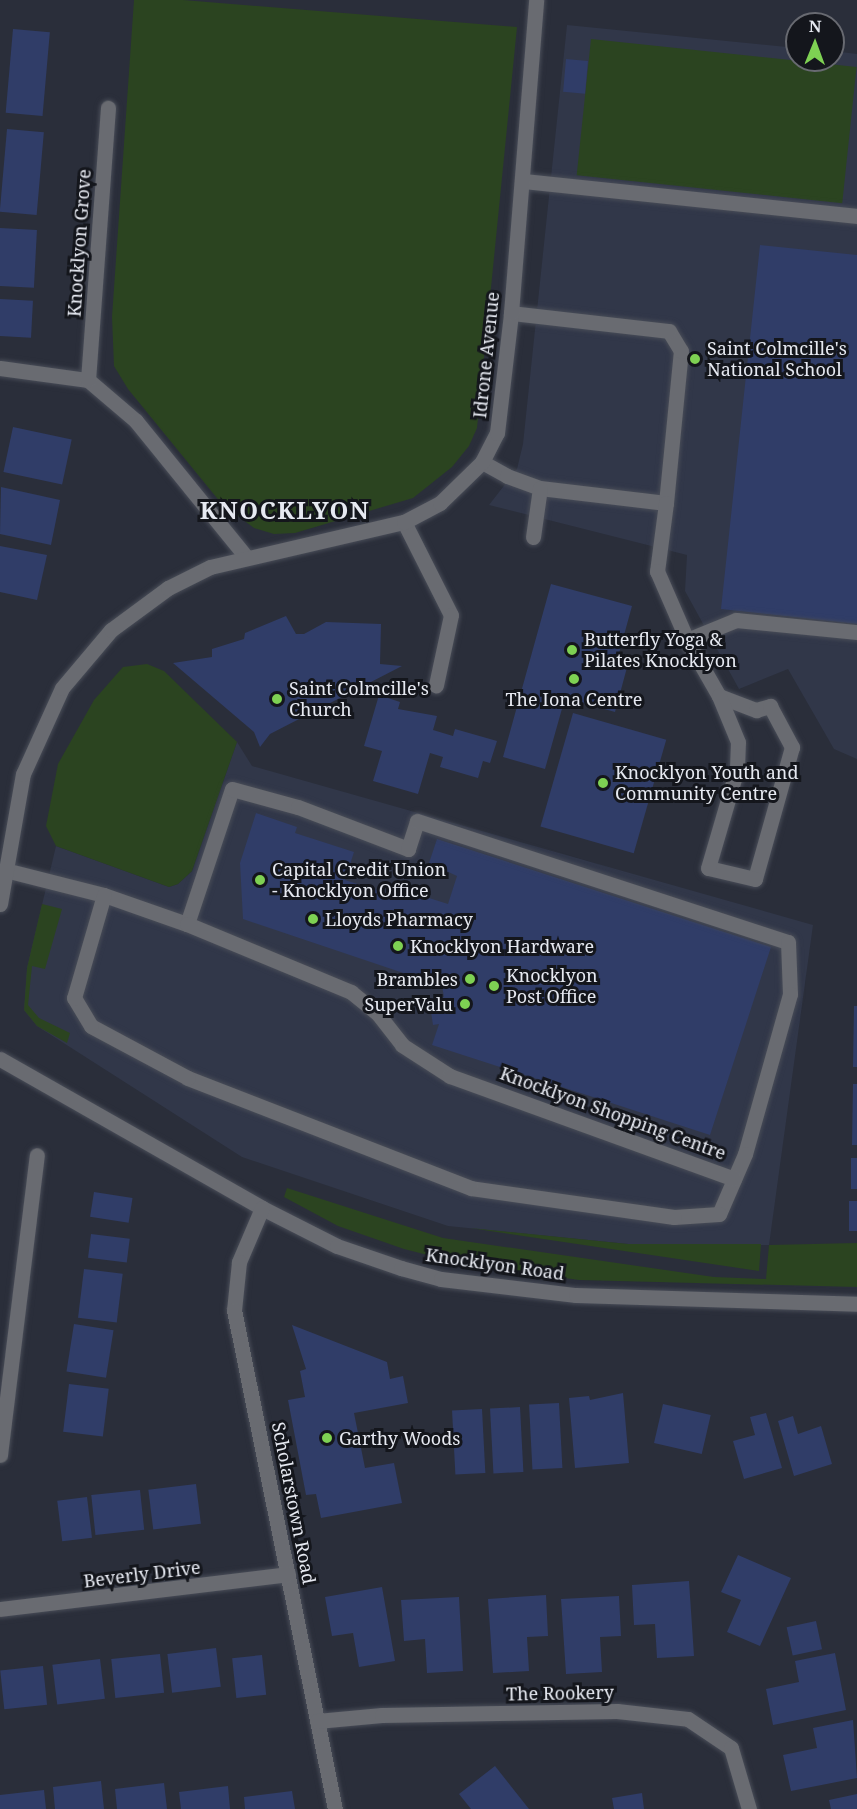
<!DOCTYPE html>
<style>
body{margin:0}
#map{position:relative;width:857px;height:1809px;overflow:hidden;background:#2a2e3a;font-family:"Noto Serif",serif}
div>[style]{position:absolute}
[style*='--x']{left:calc(var(--x)*1px);top:calc(var(--y)*1px);width:calc(var(--w)*1px);rotate:calc(var(--a)*1deg)}
.built>*{inset:0;background:#313749}
.green>*{inset:0;background:#2b4420;transform-origin:0 0}
.building>*{inset:0;background:#303d68;transform-origin:0 0}
.roads{filter:drop-shadow(0 0 2px #484c57) drop-shadow(0 0 2px #484c57)}
.minor>*{height:15px;margin:-7.5px;padding:0 7.5px;transform-origin:7.5px;border-radius:7.5px;background:#696b71}
.dots>*{width:16px;height:16px;translate:-50% -50%;box-sizing:border-box;border:3px solid #14161c;border-radius:50%}
span{translate:-50% -50%;white-space:nowrap;text-align:center;line-height:1.15;-webkit-text-stroke:6px #14161c;paint-order:stroke}
.street-label{font-size:18px;color:#e6e9f1}
.poi-label{font-size:18px;color:#e6e9f1}
.left{translate:0 -50%;text-align:left}
.right{translate:-100% -50%;text-align:right}
.district-label{font-size:24px;color:#e6e9f1;font-weight:700;letter-spacing:1.5px}
.north{position:absolute;left:785px;top:12px;width:60px;height:60px;box-sizing:border-box;background:#14161c;border:2px solid #686a71;border-radius:50%;rotate:1deg;font-size:16px;font-weight:700;line-height:24px;text-align:center;color:#e6e9f1}
.north::after{content:'';display:block;margin:auto;width:21px;height:27px;background:#7ed153;clip-path:polygon(50% 0,100% 100%,50% 72%,0 100%)}
</style>
<div id="map">
<div class="built">
<div style="clip-path:polygon(567px 25px,797px 48px,797px 60px,833px 60px,833px 51px,857px 54px,857px 759px,834px 749px,788px 669px,739px 689px,685px 591px,687px 555px,489px 505px,517px 469px,523px 444px)"></div>
<div style="clip-path:polygon(237px 742px,252px 766px,813px 925px,769px 1245px,628px 1244px,448px 1226px,242px 1157px,37px 1026px,24px 1010px,27px 968px,56px 846px,169px 887px,178px 884px,192px 871px)"></div>
</div>
<div class="green">
<div style="clip-path:polygon(134px 0,183px 0,517px 27px,477px 428px,469px 446px,452px 467px,413px 498px,295px 533px,274px 534px,254px 528px,221px 503px,128px 389px,114px 366px,112px 317px)"></div>
<div style="left:591px;top:39px;width:267px;height:137px;rotate:6deg"></div>
<div style="clip-path:polygon(147px 664px,164px 671px,237px 742px,192px 871px,178px 884px,169px 887px,56px 846px,46px 826px,58px 764px,94px 700px,123px 667px)"></div>
<div style="clip-path:polygon(42px 904px,62px 909px,45px 969px,32px 966px,28px 1005px,39px 1018px,70px 1033px,67px 1043px,37px 1026px,24px 1010px,27px 968px)"></div>
<div style="clip-path:polygon(287px 1188px,443px 1238px,714px 1277px,766px 1279px,769px 1245px,857px 1243px,857px 1287px,579px 1280px,463px 1264px,404px 1249px,338px 1226px,284px 1197px)"></div>
<div style="clip-path:polygon(470px 1228px,628px 1244px,761px 1244px,759px 1271px)"></div>
</div>
<div class="building">
<div style="left:13px;top:29px;width:37px;height:84px;rotate:5deg"></div>
<div style="left:566px;top:59px;width:22px;height:33px;rotate:5deg"></div>
<div style="left:7px;top:129px;width:37px;height:83px;rotate:5deg"></div>
<div style="left:0;top:228px;width:37px;height:58px;rotate:3deg"></div>
<div style="clip-path:polygon(760px 245px,857px 255px,857px 624px,721px 609px)"></div>
<div style="left:0;top:299px;width:33px;height:37px;rotate:3deg"></div>
<div style="left:13px;top:427px;width:60px;height:46px;rotate:12deg"></div>
<div style="clip-path:polygon(1px 487px,60px 500px,51px 545px,0 534px)"></div>
<div style="clip-path:polygon(0 546px,47px 555px,37px 600px,0 592px)"></div>
<div style="clip-path:polygon(551px 584px,632px 606px,618px 657px,629px 660px,615px 712px,565px 698px,545px 769px,503px 757px)"></div>
<div style="clip-path:polygon(286px 616px,296px 634px,304px 634px,326px 622px,381px 624px,380px 664px,402px 666px,270px 734px,260px 747px,254px 732px,173px 663px,212px 657px,212px 649px,244px 639px,245px 633px)"></div>
<div style="clip-path:polygon(379px 695px,400px 702px,398px 709px,437px 716px,433px 730px,453px 736px,455px 729px,497px 741px,490px 763px,483px 761px,478px 778px,440px 767px,443px 757px,430px 753px,418px 794px,373px 781px,382px 751px,364px 746px)"></div>
<div style="left:573px;top:713px;width:97px;height:118px;rotate:16deg"></div>
<div style="clip-path:polygon(256px 813px,297px 827px,295px 833px,354px 852px,345px 880px,386px 893px,388px 885px,448px 904px,457px 876px,429px 863px,437px 839px,771px 947px,710px 1135px,432px 1045px,439px 1024px,433px 1025px,429px 999px,444px 997px,442px 986px,243px 919px,240px 863px)"></div>
<div style="clip-path:polygon(854px 1006px,857px 1006px,857px 1067px,853px 1067px)"></div>
<div style="clip-path:polygon(853px 1084px,857px 1084px,857px 1145px,852px 1145px)"></div>
<div style="left:851px;top:1158px;width:6px;height:31px"></div>
<div style="left:94px;top:1192px;width:39px;height:25px;rotate:9deg"></div>
<div style="left:849px;top:1201px;width:8px;height:30px"></div>
<div style="left:91px;top:1234px;width:39px;height:24px;rotate:7deg"></div>
<div style="left:84px;top:1269px;width:39px;height:49px;rotate:7deg"></div>
<div style="left:74px;top:1324px;width:40px;height:48px;rotate:9deg"></div>
<div style="clip-path:polygon(292px 1325px,387px 1362px,390px 1379px,403px 1376px,408px 1403px,354px 1413px,365px 1468px,394px 1463px,402px 1503px,321px 1518px,316px 1494px,306px 1495px,288px 1400px,305px 1397px,300px 1371px,306px 1369px)"></div>
<div style="left:69px;top:1384px;width:40px;height:48px;rotate:7deg"></div>
<div style="clip-path:polygon(623px 1393px,629px 1463px,575px 1468px,569px 1398px,589px 1396px,590px 1400px)"></div>
<div style="left:559px;top:1403px;width:65px;height:30px;rotate:87deg"></div>
<div style="left:663px;top:1404px;width:49px;height:40px;rotate:13deg"></div>
<div style="left:520px;top:1407px;width:65px;height:30px;rotate:87deg"></div>
<div style="left:482px;top:1409px;width:64px;height:30px;rotate:87deg"></div>
<div style="clip-path:polygon(766px 1413px,782px 1468px,744px 1479px,733px 1441px,755px 1435px,750px 1417px)"></div>
<div style="clip-path:polygon(793px 1416px,798px 1434px,821px 1426px,832px 1464px,794px 1476px,778px 1421px)"></div>
<div style="left:196px;top:1484px;width:40px;height:48px;rotate:83deg"></div>
<div style="left:140px;top:1490px;width:40px;height:49px;rotate:84deg"></div>
<div style="left:87px;top:1497px;width:41px;height:30px;rotate:83deg"></div>
<div style="clip-path:polygon(738px 1555px,791px 1578px,760px 1646px,727px 1632px,741px 1600px,721px 1592px)"></div>
<div style="clip-path:polygon(689px 1581px,694px 1656px,657px 1658px,655px 1624px,634px 1625px,632px 1585px)"></div>
<div style="clip-path:polygon(382px 1587px,395px 1661px,359px 1667px,353px 1633px,332px 1636px,325px 1597px)"></div>
<div style="clip-path:polygon(546px 1595px,548px 1636px,527px 1637px,529px 1671px,493px 1673px,488px 1599px)"></div>
<div style="clip-path:polygon(619px 1596px,621px 1636px,600px 1637px,602px 1672px,566px 1674px,561px 1599px)"></div>
<div style="clip-path:polygon(459px 1597px,463px 1671px,427px 1673px,425px 1639px,404px 1641px,401px 1600px)"></div>
<div style="left:816px;top:1621px;width:29px;height:30px;rotate:78deg"></div>
<div style="left:216px;top:1648px;width:39px;height:49px;rotate:83deg"></div>
<div style="clip-path:polygon(835px 1653px,846px 1710px,773px 1725px,766px 1689px,799px 1682px,795px 1661px)"></div>
<div style="left:160px;top:1654px;width:39px;height:49px;rotate:84deg"></div>
<div style="left:262px;top:1655px;width:40px;height:30px;rotate:84deg"></div>
<div style="left:100px;top:1659px;width:40px;height:48px;rotate:83deg"></div>
<div style="left:43px;top:1666px;width:39px;height:43px;rotate:84deg"></div>
<div style="clip-path:polygon(853px 1720px,857px 1778px,791px 1791px,783px 1755px,817px 1748px,813px 1728px)"></div>
<div style="clip-path:polygon(495px 1766px,529px 1809px,471px 1809px,459px 1794px)"></div>
<div style="clip-path:polygon(101px 1781px,104px 1809px,55px 1809px,53px 1787px)"></div>
<div style="clip-path:polygon(164px 1783px,167px 1809px,117px 1809px,115px 1789px)"></div>
<div style="clip-path:polygon(228px 1786px,230px 1809px,181px 1809px,179px 1792px)"></div>
<div style="clip-path:polygon(44px 1790px,46px 1809px,0 1809px,0 1795px)"></div>
<div style="clip-path:polygon(292px 1791px,295px 1809px,245px 1809px,244px 1797px)"></div>
<div style="clip-path:polygon(642px 1793px,644px 1809px,614px 1809px,612px 1798px)"></div>
<div style="clip-path:polygon(857px 1794px,857px 1809px,831px 1809px,829px 1800px)"></div>
</div>
<div class="roads">
<div class="minor">
<div style="--x:524;--y:181;--w:335;--a:6"></div>
<div style="--x:0;--y:368;--w:89;--a:7.8"></div>
<div style="--x:88;--y:380;--w:63;--a:40.5"></div>
<div style="--x:136;--y:421;--w:175;--a:51"></div>
<div style="--x:88;--y:380;--w:273;--a:-85.8"></div>
<div style="--x:482;--y:462;--w:29;--a:29"></div>
<div style="--x:507;--y:476;--w:35;--a:20"></div>
<div style="--x:540;--y:488;--w:127;--a:6.8"></div>
<div style="--x:666;--y:503;--w:153;--a:-84.4"></div>
<div style="--x:681;--y:351;--w:23;--a:-121"></div>
<div style="--x:669;--y:331;--w:159;--a:-173.5"></div>
<div style="--x:666;--y:503;--w:69;--a:97.5"></div>
<div style="--x:657;--y:571;--w:75;--a:66.5"></div>
<div style="--x:687;--y:640;--w:64;--a:60.3"></div>
<div style="--x:719;--y:696;--w:40;--a:21"></div>
<div style="--x:756;--y:710;--w:15;--a:-16"></div>
<div style="--x:770;--y:706;--w:47;--a:61.8"></div>
<div style="--x:792;--y:747;--w:137;--a:105.7"></div>
<div style="--x:755;--y:879;--w:48;--a:-166.8"></div>
<div style="--x:708;--y:868;--w:103;--a:-73.7"></div>
<div style="--x:737;--y:769;--w:27;--a:-88"></div>
<div style="--x:738;--y:742;--w:50;--a:-112.4"></div>
<div style="--x:404;--y:522;--w:104;--a:63.2"></div>
<div style="--x:451;--y:615;--w:72;--a:102.1"></div>
<div style="--x:533;--y:537;--w:49;--a:-81.9"></div>
<div style="--x:687;--y:640;--w:53;--a:-22.2"></div>
<div style="--x:736;--y:620;--w:122;--a:5.7"></div>
<div style="--x:5;--y:870;--w:102;--a:14.2"></div>
<div style="--x:104;--y:895;--w:88;--a:19.3"></div>
<div style="--x:187;--y:924;--w:142;--a:-71.6"></div>
<div style="--x:232;--y:789;--w:68;--a:15.3"></div>
<div style="--x:298;--y:807;--w:118;--a:20.9"></div>
<div style="--x:408;--y:849;--w:29;--a:-72"></div>
<div style="--x:417;--y:821;--w:390;--a:18.1"></div>
<div style="--x:788;--y:942;--w:52;--a:87.8"></div>
<div style="--x:790;--y:994;--w:166;--a:105.7"></div>
<div style="--x:745;--y:1154;--w:65;--a:113.4"></div>
<div style="--x:719;--y:1214;--w:45;--a:176.2"></div>
<div style="--x:674;--y:1217;--w:205;--a:-171.9"></div>
<div style="--x:471;--y:1188;--w:304;--a:-158.8"></div>
<div style="--x:188;--y:1078;--w:110;--a:-151.8"></div>
<div style="--x:91;--y:1026;--w:33;--a:-121"></div>
<div style="--x:74;--y:998;--w:107;--a:-73.8"></div>
<div style="--x:0;--y:904;--w:132;--a:-80"></div>
<div style="--x:23;--y:774;--w:94;--a:-65.6"></div>
<div style="--x:62;--y:688;--w:76;--a:-49.8"></div>
<div style="--x:111;--y:630;--w:71;--a:-36.4"></div>
<div style="--x:168;--y:588;--w:47;--a:-26.6"></div>
<div style="--x:210;--y:567;--w:199;--a:-13.1"></div>
<div style="--x:404;--y:522;--w:41;--a:-27.8"></div>
<div style="--x:440;--y:503;--w:59;--a:-44.3"></div>
<div style="--x:482;--y:462;--w:33;--a:-63"></div>
<div style="--x:497;--y:433;--w:121;--a:-83.3"></div>
<div style="--x:511;--y:313;--w:314;--a:-85.4"></div>
<div style="--x:187;--y:924;--w:178;--a:22.5"></div>
<div style="--x:351;--y:992;--w:35;--a:39"></div>
<div style="--x:378;--y:1014;--w:39;--a:52"></div>
<div style="--x:402;--y:1045;--w:57;--a:32.9"></div>
<div style="--x:450;--y:1076;--w:302;--a:19.9"></div>
<div style="--x:0;--y:1059;--w:301;--a:29.6"></div>
<div style="--x:262;--y:1208;--w:84;--a:26.9"></div>
<div style="--x:337;--y:1246;--w:68;--a:19"></div>
<div style="--x:401;--y:1268;--w:41;--a:15.4"></div>
<div style="--x:441;--y:1279;--w:136;--a:6.8"></div>
<div style="--x:576;--y:1295;--w:281;--a:1.8"></div>
<div style="--x:262;--y:1208;--w:59;--a:113.1"></div>
<div style="--x:239;--y:1262;--w:48;--a:95.9"></div>
<div style="--x:234;--y:1310;--w:509;--a:78.56"></div>
<div style="--x:0;--y:1455;--w:302;--a:-83"></div>
<div style="--x:0;--y:1609;--w:290;--a:-6.9"></div>
<div style="--x:317;--y:1721;--w:65;--a:-5.3"></div>
<div style="--x:382;--y:1715;--w:235;--a:-1"></div>
<div style="--x:617;--y:1711;--w:71;--a:6.4"></div>
<div style="--x:688;--y:1719;--w:52;--a:34"></div>
<div style="--x:731;--y:1748;--w:64;--a:73.6"></div>
</div>
</div>
<div class="dots">
<div style="left:695px;top:359px;background:#7ed153"></div>
<div style="left:572px;top:650px;background:#7ed153"></div>
<div style="left:574px;top:679px;background:#7ed153"></div>
<div style="left:277px;top:699px;background:#7ed153"></div>
<div style="left:603px;top:783px;background:#7ed153"></div>
<div style="left:260px;top:880px;background:#7ed153"></div>
<div style="left:313px;top:919px;background:#7ed153"></div>
<div style="left:398px;top:946px;background:#7ed153"></div>
<div style="left:470px;top:979px;background:#7ed153"></div>
<div style="left:494px;top:986px;background:#7ed153"></div>
<div style="left:465px;top:1004px;background:#7ed153"></div>
<div style="left:327px;top:1438px;background:#7ed153"></div>
</div>
<div class="street-label">
<span style="left:79px;top:243px;rotate:-86deg">Knocklyon Grove</span>
<span style="left:486px;top:355px;rotate:-84deg">Idrone Avenue</span>
<span style="left:613px;top:1113px;rotate:20deg">Knocklyon Shopping Centre</span>
<span style="left:495px;top:1264px;rotate:8deg">Knocklyon Road</span>
<span style="left:294px;top:1503px;rotate:79deg">Scholarstown Road</span>
<span style="left:142px;top:1574px;rotate:-7deg">Beverly Drive</span>
<span style="left:560px;top:1693px;rotate:-1deg">The Rookery</span>
</div>
<div class="poi-label">
<span class="left" style="left:707px;top:359px">Saint Colmcille's<br>National School</span>
<span class="left" style="left:584px;top:650px">Butterfly Yoga &amp;<br>Pilates Knocklyon</span>
<span class="left" style="left:289px;top:699px">Saint Colmcille's<br>Church</span>
<span style="left:574px;top:699px">The Iona Centre</span>
<span class="left" style="left:615px;top:783px">Knocklyon Youth and<br>Community Centre</span>
<span class="left" style="left:272px;top:880px">Capital Credit Union<br>- Knocklyon Office</span>
<span class="left" style="left:325px;top:919px">Lloyds Pharmacy</span>
<span class="left" style="left:410px;top:946px">Knocklyon Hardware</span>
<span class="left" style="left:506px;top:986px">Knocklyon<br>Post Office</span>
<span class="right" style="left:458px;top:979px">Brambles</span>
<span class="right" style="left:453px;top:1004px">SuperValu</span>
<span class="left" style="left:339px;top:1438px">Garthy Woods</span>
</div>
<div class="district-label">
<span style="left:285px;top:510px">KNOCKLYON</span>
</div>
<div class="north">N</div>
</div>
